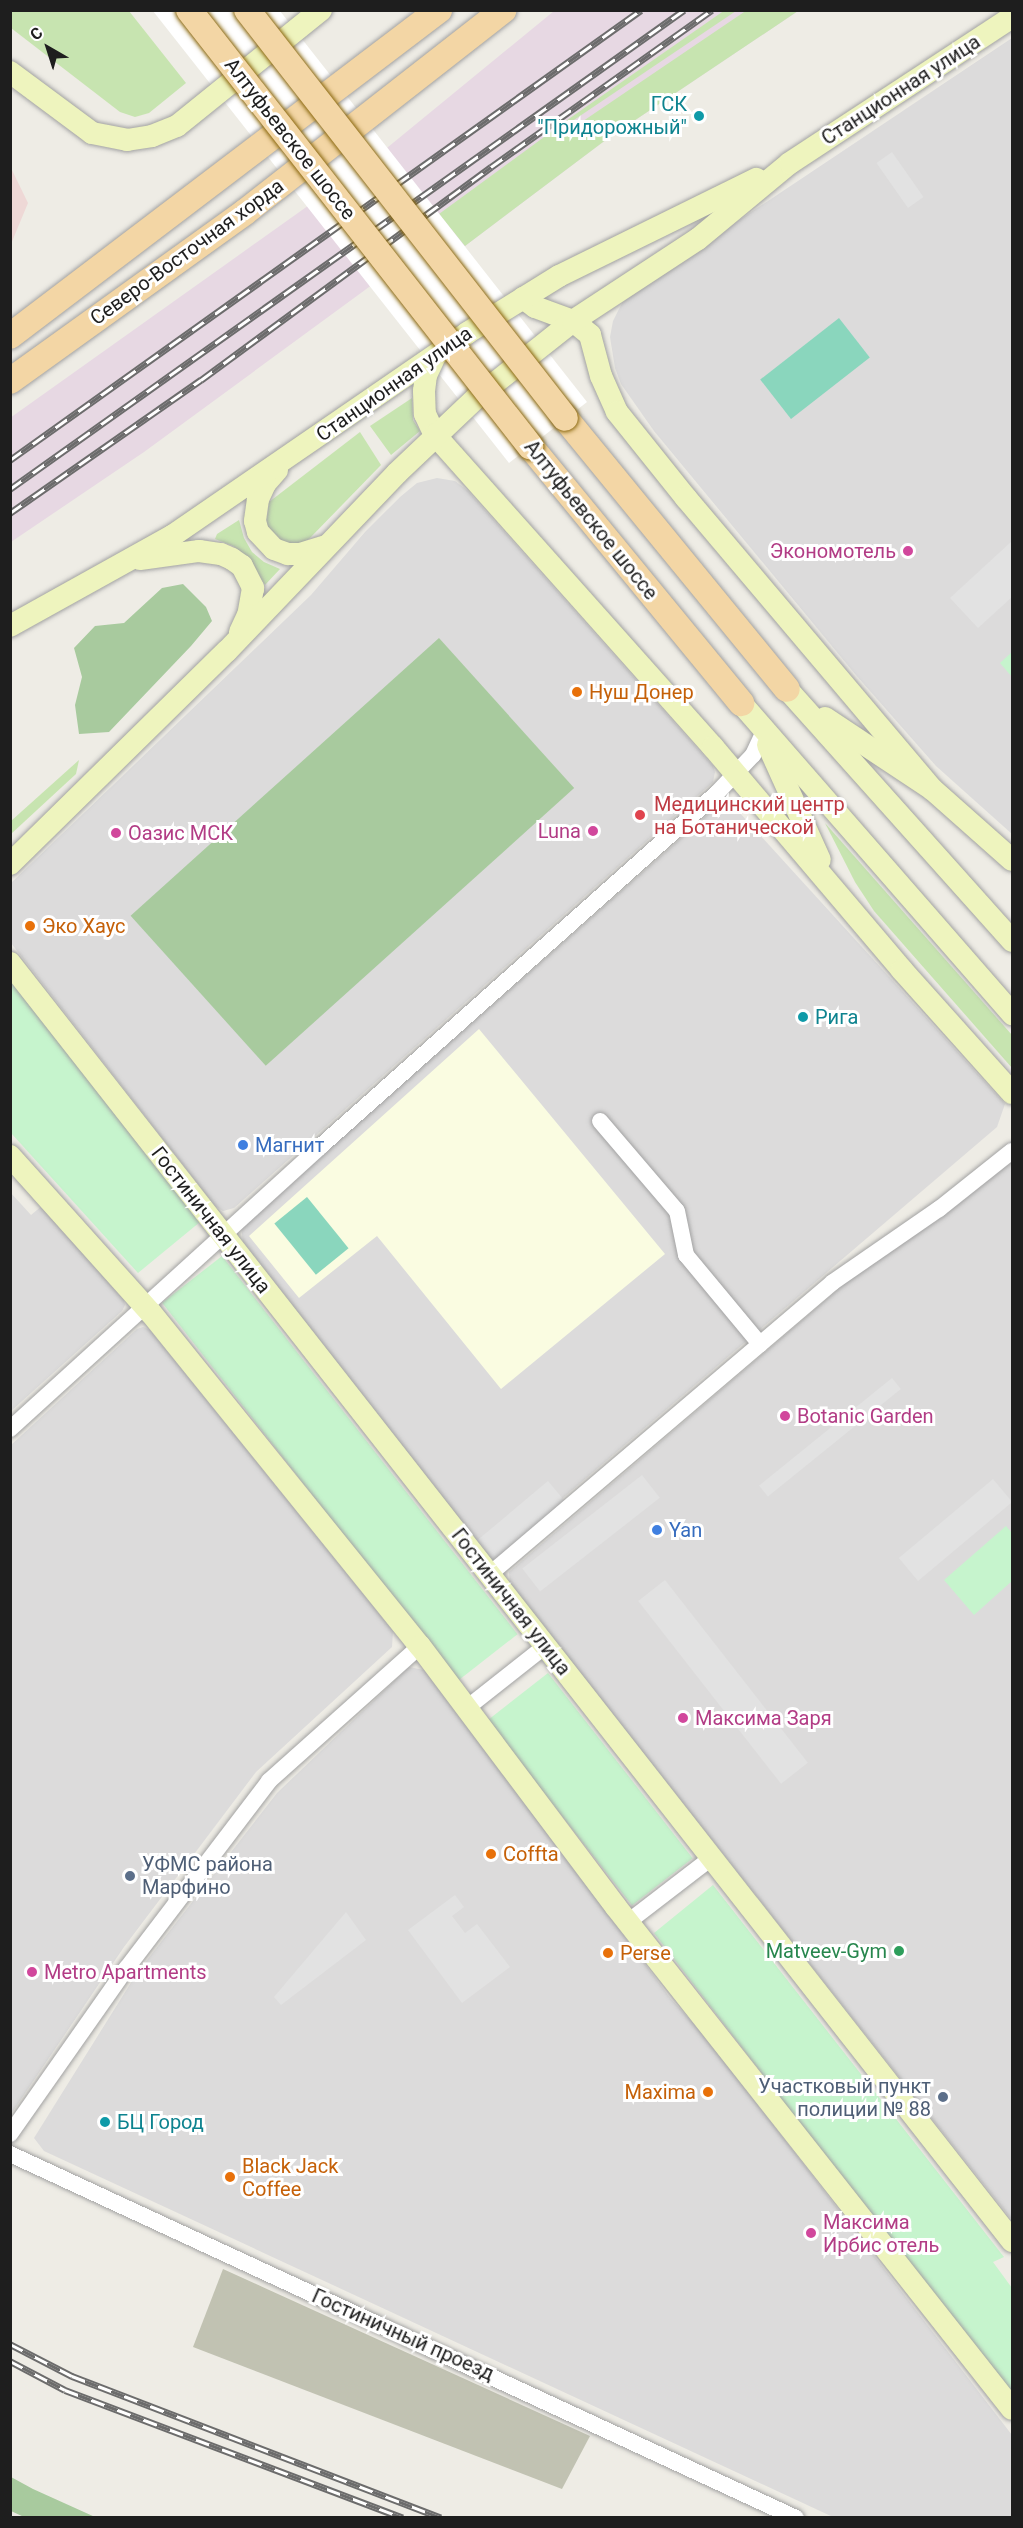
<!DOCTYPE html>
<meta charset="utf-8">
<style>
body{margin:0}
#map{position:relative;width:1023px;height:2528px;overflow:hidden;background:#eeece5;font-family:Roboto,sans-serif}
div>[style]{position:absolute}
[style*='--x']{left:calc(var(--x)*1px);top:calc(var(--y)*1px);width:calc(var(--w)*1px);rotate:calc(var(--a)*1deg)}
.residential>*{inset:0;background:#dcdbdb}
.commercial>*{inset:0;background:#eed8d6}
.industrial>*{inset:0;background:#e7d8e3}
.education>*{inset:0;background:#fafce1}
.construction>*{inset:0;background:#c1c2b2}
.grass>*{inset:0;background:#c7e4b0}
.forest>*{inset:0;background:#a8ca9e;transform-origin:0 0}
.park>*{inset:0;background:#c6f4cd;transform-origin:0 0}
.pitch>*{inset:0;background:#8ad6bd;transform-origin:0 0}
.parking>*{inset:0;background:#e2e2e2;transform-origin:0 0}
.pier>*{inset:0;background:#fff}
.roads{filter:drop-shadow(0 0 2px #a2a2a2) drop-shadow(0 0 2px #a2a2a2)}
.street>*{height:16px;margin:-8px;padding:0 8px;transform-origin:8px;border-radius:8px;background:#fff}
.secondary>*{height:22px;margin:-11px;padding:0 11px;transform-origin:11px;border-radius:11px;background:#eef4be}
.primary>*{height:26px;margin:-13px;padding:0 13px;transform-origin:13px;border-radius:13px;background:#f3d6a5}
.rail>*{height:7px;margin-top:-3.5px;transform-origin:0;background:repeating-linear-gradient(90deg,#fff 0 14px,#6c6c6c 0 28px);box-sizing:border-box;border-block:2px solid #6c6c6c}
.bridges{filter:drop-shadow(0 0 2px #8b680e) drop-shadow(0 0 2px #8b680e)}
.primary-bridge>*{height:26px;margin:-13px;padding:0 13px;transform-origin:13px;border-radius:13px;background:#f3d6a5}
.dots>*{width:16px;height:16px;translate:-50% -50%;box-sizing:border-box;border:3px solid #fff;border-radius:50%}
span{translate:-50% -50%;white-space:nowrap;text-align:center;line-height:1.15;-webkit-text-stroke:6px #fff;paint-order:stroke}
.street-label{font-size:20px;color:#1e1e1e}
.culture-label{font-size:20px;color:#0d838f}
.right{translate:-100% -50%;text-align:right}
.left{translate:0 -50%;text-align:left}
.hotel-label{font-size:20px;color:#b23c85}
.food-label{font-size:20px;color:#c56008}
.health-label{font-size:20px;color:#be3a42}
.shop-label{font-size:20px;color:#366cbe}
.service-label{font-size:20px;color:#4e5e75}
.leisure-label{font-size:20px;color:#27864d}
.frame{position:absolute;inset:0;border:12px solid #1e1e1e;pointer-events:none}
.north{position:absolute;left:18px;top:18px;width:60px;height:60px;-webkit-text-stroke:4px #fff;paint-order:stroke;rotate:321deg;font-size:16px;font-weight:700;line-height:24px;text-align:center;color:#1e1e1e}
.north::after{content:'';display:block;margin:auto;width:21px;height:27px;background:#1e1e1e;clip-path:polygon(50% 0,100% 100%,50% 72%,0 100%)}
</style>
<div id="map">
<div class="residential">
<div style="clip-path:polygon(1012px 38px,1012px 834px,936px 766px,855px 674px,654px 431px,621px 384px,615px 368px,610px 337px,613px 321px,622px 303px,639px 287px)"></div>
<div style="clip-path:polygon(437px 478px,455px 481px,467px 490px,713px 766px,715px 772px,713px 782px,234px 1208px,223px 1211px,215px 1206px,11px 943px,11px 883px,311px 595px,365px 532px,400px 497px,417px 483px)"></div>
<div style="clip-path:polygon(732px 807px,739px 812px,1005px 1104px,997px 1127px,503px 1549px,483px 1549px,243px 1242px,241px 1227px,712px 811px)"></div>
<div style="clip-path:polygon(1012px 1140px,1012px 2220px,510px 1584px,509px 1572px)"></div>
<div style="clip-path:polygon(10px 1192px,31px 1215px,43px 1205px,123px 1297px,125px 1305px,122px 1311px,11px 1411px)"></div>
<div style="clip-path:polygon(143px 1327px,150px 1330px,393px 1631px,392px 1647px,256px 1772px,124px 1947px,11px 2114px,11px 1445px,137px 1329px)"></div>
<div style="clip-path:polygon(409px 1667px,429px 1671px,670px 1998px,704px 2035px,1012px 2435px,1012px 2517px,833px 2517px,44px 2151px,34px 2138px,137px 1973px,277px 1793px)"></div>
</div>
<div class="commercial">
<div style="clip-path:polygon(10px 166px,28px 203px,11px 244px,10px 244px)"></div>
</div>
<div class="industrial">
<div style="clip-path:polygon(554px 11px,798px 11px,607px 139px,465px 246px,380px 279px,144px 452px,11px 542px,10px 418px,371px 161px)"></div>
</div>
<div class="education">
<div style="clip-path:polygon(479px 1029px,665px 1254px,501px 1389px,377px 1236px,299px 1298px,249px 1236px)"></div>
</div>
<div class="construction">
<div style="clip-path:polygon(223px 2269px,590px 2436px,562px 2489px,193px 2347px)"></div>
</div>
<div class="grass">
<div style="clip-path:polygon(725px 10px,736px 11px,562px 128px,560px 125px)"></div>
<div style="clip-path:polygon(747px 10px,798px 11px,607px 139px,465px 246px,439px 214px,555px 129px,561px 136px)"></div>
<div style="clip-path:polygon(10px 11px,129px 11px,186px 83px,149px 113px,135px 117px,120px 112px,11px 28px)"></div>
<div style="clip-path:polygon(412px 398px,413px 420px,420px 431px,391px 455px,370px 426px)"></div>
<div style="clip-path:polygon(360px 432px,381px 465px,309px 539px,300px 544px,286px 545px,266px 525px,269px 502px)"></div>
<div style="clip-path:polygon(239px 520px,244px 538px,252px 552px,264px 562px,280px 569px,265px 585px,247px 556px,233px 546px,215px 539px,217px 534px)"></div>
<div style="clip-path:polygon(79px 760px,76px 774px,11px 834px,11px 821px)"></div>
<div style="clip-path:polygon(825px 823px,1012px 1035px,1012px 1068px,874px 911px,855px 882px)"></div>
</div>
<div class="forest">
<div style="clip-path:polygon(183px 584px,206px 607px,212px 621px,191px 646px,109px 732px,79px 734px,75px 705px,82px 677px,74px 648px,95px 626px,124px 623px,162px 588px)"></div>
<div style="left:439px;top:638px;width:202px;height:415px;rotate:48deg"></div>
<div style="clip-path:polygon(11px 2477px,33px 2489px,95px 2517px,24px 2517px,11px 2511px)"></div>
</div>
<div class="park">
<div style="clip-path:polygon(1012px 652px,1012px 677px,1000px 663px)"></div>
<div style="clip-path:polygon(11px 980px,200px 1222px,138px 1273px,11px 1133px)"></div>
<div style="left:222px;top:1256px;width:480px;height:76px;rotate:52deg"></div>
<div style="clip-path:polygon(1006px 1526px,1012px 1533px,1012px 1581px,974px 1615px,944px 1580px)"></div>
<div style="left:548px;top:1673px;width:235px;height:77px;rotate:52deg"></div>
<div style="clip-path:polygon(713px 1885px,1004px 2257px,993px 2262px,1012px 2288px,1012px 2399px,654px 1933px)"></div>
</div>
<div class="pitch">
<div style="left:839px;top:318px;width:50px;height:100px;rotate:52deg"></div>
<div style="left:307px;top:1197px;width:66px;height:42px;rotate:51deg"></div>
</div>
<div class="parking">
<div style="left:892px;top:152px;width:55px;height:19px;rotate:55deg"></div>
<div style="clip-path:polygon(1012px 541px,1012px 597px,978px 628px,950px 598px)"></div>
<div style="left:892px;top:1378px;width:14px;height:171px;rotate:51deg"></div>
<div style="left:642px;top:1475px;width:29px;height:152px;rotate:52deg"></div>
<div style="left:993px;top:1479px;width:30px;height:123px;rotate:50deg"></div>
<div style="left:548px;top:1481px;width:31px;height:95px;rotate:50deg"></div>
<div style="left:665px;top:1580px;width:232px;height:34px;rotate:52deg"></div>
<div style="clip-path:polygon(455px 1895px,464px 1907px,452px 1916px,465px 1933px,477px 1924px,510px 1967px,462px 2003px,408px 1930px)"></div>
<div style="clip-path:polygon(346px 1912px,366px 1940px,281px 2005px,274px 1997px)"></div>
</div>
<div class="pier">
<div style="clip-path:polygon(153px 11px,280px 11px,587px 402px,509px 463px)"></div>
</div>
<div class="roads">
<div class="street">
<div style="--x:600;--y:1121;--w:118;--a:49.5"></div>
<div style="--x:677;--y:1211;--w:45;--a:78.4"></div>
<div style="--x:686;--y:1255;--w:116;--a:50.3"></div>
<div style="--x:10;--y:1429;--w:422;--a:-42.3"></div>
<div style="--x:322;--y:1145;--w:528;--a:-41.7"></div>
<div style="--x:716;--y:794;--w:54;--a:-46.5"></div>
<div style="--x:753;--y:755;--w:21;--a:-65"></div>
<div style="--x:490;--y:1574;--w:450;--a:-40.4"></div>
<div style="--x:833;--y:1282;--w:129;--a:-34.6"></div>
<div style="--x:939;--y:1209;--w:93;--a:-38.5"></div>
<div style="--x:468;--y:1707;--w:97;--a:-38.3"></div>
<div style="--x:628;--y:1922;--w:105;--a:-37.6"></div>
<div style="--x:10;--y:2134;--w:202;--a:-54.9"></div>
<div style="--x:126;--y:1969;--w:236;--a:-52.7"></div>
<div style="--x:269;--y:1781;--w:203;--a:-41.8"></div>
<div style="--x:10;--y:2154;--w:866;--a:24.85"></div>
</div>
<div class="secondary">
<div style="--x:10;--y:72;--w:102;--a:36.6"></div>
<div style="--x:92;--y:133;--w:36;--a:11"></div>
<div style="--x:127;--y:140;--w:25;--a:-9"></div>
<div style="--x:152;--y:136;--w:27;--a:-22"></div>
<div style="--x:177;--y:126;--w:185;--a:-38.9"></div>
<div style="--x:523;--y:298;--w:15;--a:37"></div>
<div style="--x:535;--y:307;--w:40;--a:20.2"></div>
<div style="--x:573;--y:321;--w:22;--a:39"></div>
<div style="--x:590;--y:335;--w:42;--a:75"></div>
<div style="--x:601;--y:376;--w:39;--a:66"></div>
<div style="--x:617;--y:412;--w:110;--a:51.3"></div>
<div style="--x:686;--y:498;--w:381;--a:49.8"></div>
<div style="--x:435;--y:356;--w:21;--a:115"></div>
<div style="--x:426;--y:375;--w:16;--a:97"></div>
<div style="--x:424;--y:391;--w:23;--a:88"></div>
<div style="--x:425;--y:414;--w:23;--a:65"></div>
<div style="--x:435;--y:435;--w:418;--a:48.3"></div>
<div style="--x:713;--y:747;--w:292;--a:49.7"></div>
<div style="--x:902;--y:970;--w:165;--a:48.2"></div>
<div style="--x:277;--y:470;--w:18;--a:131"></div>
<div style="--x:265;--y:484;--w:17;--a:115"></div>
<div style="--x:258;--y:499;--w:22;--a:98"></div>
<div style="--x:255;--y:521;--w:11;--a:75"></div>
<div style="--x:258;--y:532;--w:23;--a:47"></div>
<div style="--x:274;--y:549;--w:15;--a:20"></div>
<div style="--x:288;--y:554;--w:12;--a:0"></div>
<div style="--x:300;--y:554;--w:28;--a:-17"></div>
<div style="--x:140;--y:559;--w:60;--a:-7.7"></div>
<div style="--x:199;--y:551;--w:22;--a:8"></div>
<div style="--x:221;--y:554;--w:12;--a:24"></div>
<div style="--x:232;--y:559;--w:12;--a:35"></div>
<div style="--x:242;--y:566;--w:25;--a:63"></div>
<div style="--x:253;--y:588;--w:27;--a:100"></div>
<div style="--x:248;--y:615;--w:19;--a:115"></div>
<div style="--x:10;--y:626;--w:185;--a:-29.1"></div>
<div style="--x:172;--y:536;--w:358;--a:-34.5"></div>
<div style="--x:467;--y:333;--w:108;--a:-31.8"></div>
<div style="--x:559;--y:276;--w:220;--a:-26.2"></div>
<div style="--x:787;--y:689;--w:338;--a:48.2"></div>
<div style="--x:741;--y:703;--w:413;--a:48.9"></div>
<div style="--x:825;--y:718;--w:128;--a:33.6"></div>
<div style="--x:932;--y:789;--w:107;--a:41.6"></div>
<div style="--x:768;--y:745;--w:126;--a:65.7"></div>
<div style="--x:10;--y:864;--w:304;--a:-44.5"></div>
<div style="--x:227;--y:651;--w:246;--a:-46.3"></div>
<div style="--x:397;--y:473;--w:109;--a:-43.5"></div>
<div style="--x:476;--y:398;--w:124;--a:-38.4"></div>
<div style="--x:573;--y:321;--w:149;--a:-33.3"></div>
<div style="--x:698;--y:239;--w:119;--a:-39.6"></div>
<div style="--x:790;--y:163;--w:266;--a:-33.3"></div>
<div style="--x:10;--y:963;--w:1624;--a:51.9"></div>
<div style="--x:10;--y:1156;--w:211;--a:48.1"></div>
<div style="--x:151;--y:1313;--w:428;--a:51.1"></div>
<div style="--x:420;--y:1646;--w:326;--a:53.1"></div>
<div style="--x:616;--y:1907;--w:639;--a:51.73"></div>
</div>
<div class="primary">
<div style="--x:10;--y:336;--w:539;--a:-37.23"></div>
<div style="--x:10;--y:381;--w:289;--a:-35.7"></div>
<div style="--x:245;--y:212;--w:328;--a:-38"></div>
<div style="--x:565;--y:418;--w:350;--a:50.7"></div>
<div style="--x:530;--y:446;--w:333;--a:50.6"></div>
</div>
</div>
<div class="rail">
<div style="--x:10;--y:460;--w:775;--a:-35.49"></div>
<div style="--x:10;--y:489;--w:827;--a:-35.4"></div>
<div style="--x:10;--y:513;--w:233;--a:-34.9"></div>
<div style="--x:201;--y:380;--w:360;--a:-36.3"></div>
<div style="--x:491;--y:167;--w:271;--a:-35.4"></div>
<div style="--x:10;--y:2344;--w:70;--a:27.3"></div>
<div style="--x:72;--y:2376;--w:395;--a:21"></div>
<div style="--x:10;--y:2361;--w:62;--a:27.8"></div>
<div style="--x:65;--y:2390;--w:361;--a:20.7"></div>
</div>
<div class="bridges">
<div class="primary-bridge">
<div style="--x:189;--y:10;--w:554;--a:51.97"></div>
<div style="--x:247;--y:10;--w:517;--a:52.07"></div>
</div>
</div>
<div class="dots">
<div style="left:699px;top:116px;background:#0f9aa8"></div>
<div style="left:908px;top:551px;background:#d1479c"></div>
<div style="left:577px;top:692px;background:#e8710a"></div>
<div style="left:640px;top:815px;background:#e0444e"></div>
<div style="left:593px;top:831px;background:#d1479c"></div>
<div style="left:116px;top:833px;background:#d1479c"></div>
<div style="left:30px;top:926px;background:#e8710a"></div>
<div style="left:803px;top:1017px;background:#0f9aa8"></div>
<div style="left:243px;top:1145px;background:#3f7fe0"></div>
<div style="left:785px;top:1416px;background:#d1479c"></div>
<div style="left:657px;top:1530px;background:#3f7fe0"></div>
<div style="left:683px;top:1718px;background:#d1479c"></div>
<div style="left:491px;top:1854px;background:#e8710a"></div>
<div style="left:130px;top:1876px;background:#5c6f8a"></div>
<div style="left:899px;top:1951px;background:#2e9e5b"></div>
<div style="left:608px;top:1953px;background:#e8710a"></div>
<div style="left:32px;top:1972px;background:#d1479c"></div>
<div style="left:708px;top:2092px;background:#e8710a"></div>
<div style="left:943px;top:2097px;background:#5c6f8a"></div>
<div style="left:105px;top:2122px;background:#0f9aa8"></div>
<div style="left:230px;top:2177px;background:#e8710a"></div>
<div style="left:811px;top:2233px;background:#d1479c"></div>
</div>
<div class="street-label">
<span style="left:901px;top:90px;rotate:-33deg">Станционная улица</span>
<span style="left:290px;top:139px;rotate:52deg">Алтуфьевское шоссе</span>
<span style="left:187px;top:252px;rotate:-36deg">Северо-Восточная хорда</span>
<span style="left:394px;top:384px;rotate:-35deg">Станционная улица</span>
<span style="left:591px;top:520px;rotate:51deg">Алтуфьевское шоссе</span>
<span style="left:211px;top:1220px;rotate:52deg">Гостиничная улица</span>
<span style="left:511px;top:1602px;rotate:52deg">Гостиничная улица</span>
<span style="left:403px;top:2335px;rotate:24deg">Гостиничный проезд</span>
</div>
<div class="culture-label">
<span class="right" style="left:687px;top:116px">ГСК<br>"Придорожный"</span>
<span class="left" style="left:815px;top:1017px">Рига</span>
<span class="left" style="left:117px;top:2122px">БЦ Город</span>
</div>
<div class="hotel-label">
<span class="right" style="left:896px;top:551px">Экономотель</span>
<span class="right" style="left:581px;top:831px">Luna</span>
<span class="left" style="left:128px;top:833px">Оазис МСК</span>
<span class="left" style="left:797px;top:1416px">Botanic Garden</span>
<span class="left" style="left:695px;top:1718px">Максима Заря</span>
<span class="left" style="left:44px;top:1972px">Metro Apartments</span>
<span class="left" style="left:823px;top:2234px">Максима<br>Ирбис отель</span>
</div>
<div class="food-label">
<span class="left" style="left:589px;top:692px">Нуш Донер</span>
<span class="left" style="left:42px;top:926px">Эко Хаус</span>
<span class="left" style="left:503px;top:1854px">Coffta</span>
<span class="left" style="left:620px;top:1953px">Perse</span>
<span class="right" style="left:696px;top:2092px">Maxima</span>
<span class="left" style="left:242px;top:2178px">Black Jack<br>Coffee</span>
</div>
<div class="health-label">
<span class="left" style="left:654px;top:816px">Медицинский центр<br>на Ботанической</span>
</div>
<div class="shop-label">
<span class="left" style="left:255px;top:1145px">Магнит</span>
<span class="left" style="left:669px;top:1530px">Yan</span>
</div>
<div class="service-label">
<span class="left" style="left:142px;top:1876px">УФМС района<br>Марфино</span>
<span class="right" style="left:931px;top:2098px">Участковый пункт<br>полиции № 88</span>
</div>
<div class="leisure-label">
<span class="right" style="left:887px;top:1951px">Matveev-Gym</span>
</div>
<div class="frame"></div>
<div class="north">С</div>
</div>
